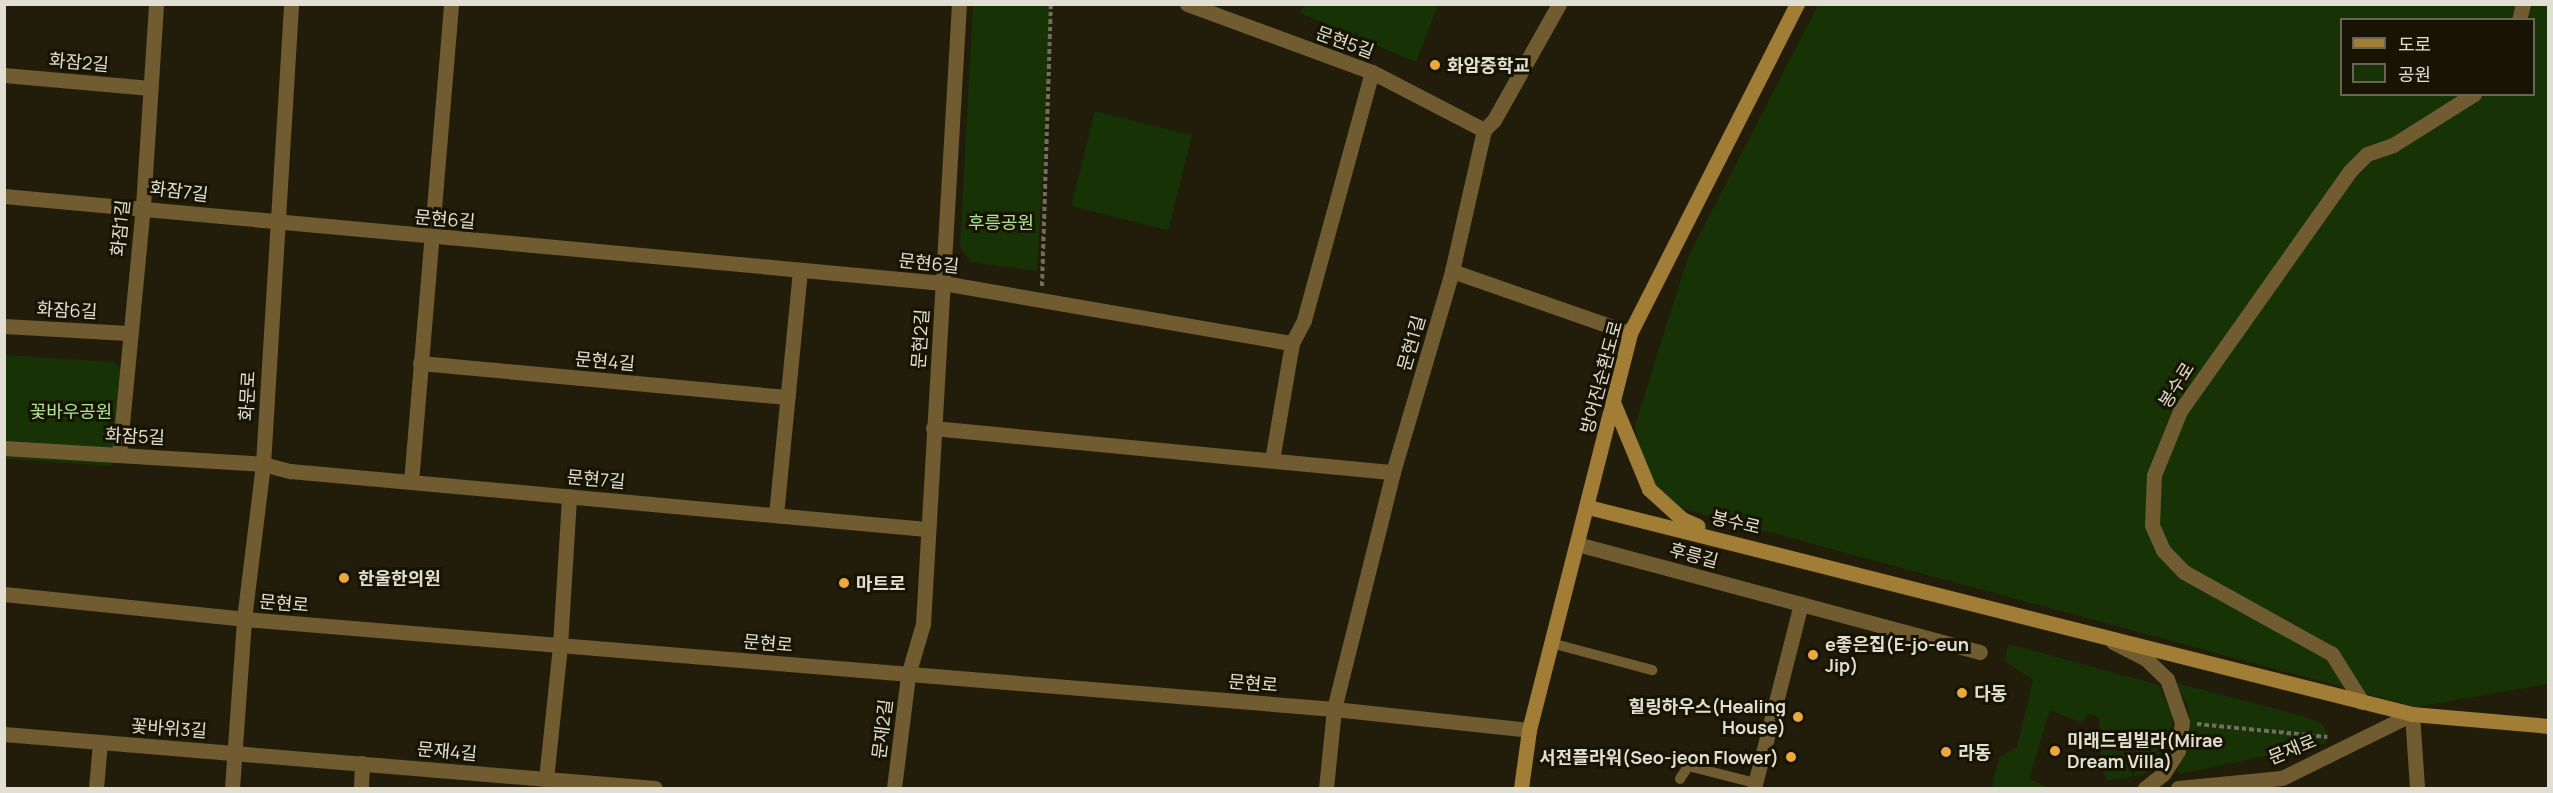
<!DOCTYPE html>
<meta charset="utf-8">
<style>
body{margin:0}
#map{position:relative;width:2553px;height:793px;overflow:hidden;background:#221d0a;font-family:Manrope,"Noto Sans KR",sans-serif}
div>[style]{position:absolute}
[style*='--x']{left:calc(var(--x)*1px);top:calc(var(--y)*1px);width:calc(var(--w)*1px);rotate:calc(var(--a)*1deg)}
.green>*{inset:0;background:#173204;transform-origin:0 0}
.path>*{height:4px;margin-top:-2px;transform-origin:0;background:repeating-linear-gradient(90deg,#726d5e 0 4.5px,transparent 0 7.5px)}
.service>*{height:10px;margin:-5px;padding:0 5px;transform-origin:5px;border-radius:5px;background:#715b31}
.minor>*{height:15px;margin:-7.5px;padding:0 7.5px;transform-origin:7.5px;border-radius:7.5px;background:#715b31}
.tertiary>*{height:15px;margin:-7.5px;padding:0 7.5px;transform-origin:7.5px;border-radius:7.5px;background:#715b31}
.secondary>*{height:15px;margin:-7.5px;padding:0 7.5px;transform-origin:7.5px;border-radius:7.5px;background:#a17d36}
.dots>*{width:16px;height:16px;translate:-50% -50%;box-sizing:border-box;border:3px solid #181403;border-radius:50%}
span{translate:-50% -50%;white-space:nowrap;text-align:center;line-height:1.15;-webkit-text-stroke:6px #181403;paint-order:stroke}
.street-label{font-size:18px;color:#e1ded3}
.poi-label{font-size:18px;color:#e1ded3;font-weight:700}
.left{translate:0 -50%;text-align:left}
.right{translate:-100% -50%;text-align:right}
.park-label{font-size:18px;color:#b1e597}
.frame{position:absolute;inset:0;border:6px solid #e1ded3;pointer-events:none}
.legend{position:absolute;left:2340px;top:18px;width:195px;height:78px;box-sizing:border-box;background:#181403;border:2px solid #686556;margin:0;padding:8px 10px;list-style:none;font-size:18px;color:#e1ded3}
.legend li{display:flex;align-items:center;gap:12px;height:30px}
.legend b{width:30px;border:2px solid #686556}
</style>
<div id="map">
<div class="green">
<div style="clip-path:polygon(1305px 4px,1438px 4px,1438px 5px,1416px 62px,1300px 13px)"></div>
<div style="clip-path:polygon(973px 5px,1052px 5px,1037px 271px,971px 262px,960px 247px)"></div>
<div style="clip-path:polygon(evenodd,1818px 5px,2548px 5px,2548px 684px,2416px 707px,1680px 508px,1646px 476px,1635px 425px,1688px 257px,1818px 5px,2342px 20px,2534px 20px,2534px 94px,2342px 94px,2342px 20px)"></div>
<div style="left:1095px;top:111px;width:100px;height:98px;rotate:14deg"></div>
<div style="clip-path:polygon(4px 355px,114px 362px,125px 374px,122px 458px,111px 466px,5px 459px)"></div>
<div style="clip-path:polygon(2008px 644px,2159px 685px,2172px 714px,2173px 746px,2164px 763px,2141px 775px,2107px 781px,2100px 762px,2099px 717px,2087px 714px,2083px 723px,2050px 710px,2029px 779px,2049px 788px,1992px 788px,1999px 757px,2017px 747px,2033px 680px,2005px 661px)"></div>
<div style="clip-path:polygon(2176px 683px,2303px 716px,2321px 723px,2327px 732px,2326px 743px,2180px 774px,2177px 771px,2190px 736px,2188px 707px)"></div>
</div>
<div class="path">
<div style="--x:1042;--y:286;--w:282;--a:-88.2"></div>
<div style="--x:2197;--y:724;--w:131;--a:5.7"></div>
</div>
<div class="service">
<div style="--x:1551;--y:643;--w:105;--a:15"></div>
<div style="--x:1680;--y:779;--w:15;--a:-58"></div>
<div style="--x:1688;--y:766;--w:69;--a:14.2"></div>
</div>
<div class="minor">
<div style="--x:1187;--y:4;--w:197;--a:20.2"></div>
<div style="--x:1372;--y:72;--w:126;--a:27.4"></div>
<div style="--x:2519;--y:20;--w:16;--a:-76"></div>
<div style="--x:4;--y:75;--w:147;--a:5.1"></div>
<div style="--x:4;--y:196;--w:943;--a:5.29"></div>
<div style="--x:943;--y:283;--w:354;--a:9.8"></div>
<div style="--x:1292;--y:343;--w:26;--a:-62"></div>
<div style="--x:1304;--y:320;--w:257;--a:-74.7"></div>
<div style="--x:1452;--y:271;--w:188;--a:19.2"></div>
<div style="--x:4;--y:326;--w:124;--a:3.2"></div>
<div style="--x:420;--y:363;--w:369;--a:5.3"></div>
<div style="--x:933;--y:428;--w:462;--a:5.5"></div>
<div style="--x:4;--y:448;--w:259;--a:3.5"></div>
<div style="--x:263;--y:464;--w:28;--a:15"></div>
<div style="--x:290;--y:471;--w:639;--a:5.21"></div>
<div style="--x:119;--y:455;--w:250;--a:-84.5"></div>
<div style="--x:143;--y:206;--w:202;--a:-86.3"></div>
<div style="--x:1272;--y:460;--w:119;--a:-80.3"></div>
<div style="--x:411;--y:482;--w:480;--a:-85.2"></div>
<div style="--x:776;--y:515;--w:246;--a:-84.4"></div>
<div style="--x:1577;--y:544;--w:417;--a:15"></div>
<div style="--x:2362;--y:702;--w:57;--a:-122"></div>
<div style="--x:2332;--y:654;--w:169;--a:-151"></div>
<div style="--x:2184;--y:572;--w:30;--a:-134"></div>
<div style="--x:2163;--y:550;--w:27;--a:-114"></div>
<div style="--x:2152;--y:525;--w:50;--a:-87.7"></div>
<div style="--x:2154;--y:475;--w:69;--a:-67.9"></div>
<div style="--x:2180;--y:411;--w:294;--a:-54.7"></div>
<div style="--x:2350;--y:171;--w:24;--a:-45"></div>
<div style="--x:2367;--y:154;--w:28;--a:-19"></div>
<div style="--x:2393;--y:145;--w:96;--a:-32.2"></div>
<div style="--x:2412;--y:714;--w:74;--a:86.1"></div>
<div style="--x:4;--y:734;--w:653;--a:4.74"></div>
<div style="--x:546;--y:779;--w:135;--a:-84"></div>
<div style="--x:560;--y:645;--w:149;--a:-86.5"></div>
<div style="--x:96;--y:788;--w:46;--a:-85"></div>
<div style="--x:361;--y:788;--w:25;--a:-88"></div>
<div style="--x:894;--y:788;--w:114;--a:-82.9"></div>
<div style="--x:908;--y:675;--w:53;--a:-73.6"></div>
<div style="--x:923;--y:624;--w:621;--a:-86.68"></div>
<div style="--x:1326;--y:788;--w:79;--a:-84.2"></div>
<div style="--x:1334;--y:709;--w:244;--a:-76"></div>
<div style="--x:1393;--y:472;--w:209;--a:-73.6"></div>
<div style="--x:1452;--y:271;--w:145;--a:-77.2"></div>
<div style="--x:1484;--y:130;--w:14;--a:-45"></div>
<div style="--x:1494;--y:120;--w:133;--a:-60.7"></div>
<div style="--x:1754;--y:788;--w:190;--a:-75.7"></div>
</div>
<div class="tertiary">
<div style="--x:4;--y:594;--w:241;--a:5.9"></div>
<div style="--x:244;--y:619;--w:1094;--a:4.72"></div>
<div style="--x:1334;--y:709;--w:196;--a:6.1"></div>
<div style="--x:2113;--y:642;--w:36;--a:27"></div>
<div style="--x:2145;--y:658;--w:30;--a:44"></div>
<div style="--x:2167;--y:679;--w:46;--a:70.8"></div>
<div style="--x:2182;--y:722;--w:29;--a:98"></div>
<div style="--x:2178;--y:751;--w:27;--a:123"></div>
<div style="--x:2163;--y:774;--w:23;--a:142"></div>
<div style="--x:232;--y:788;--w:169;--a:-85.9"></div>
<div style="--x:244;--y:619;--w:156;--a:-83"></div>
<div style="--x:263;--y:464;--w:461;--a:-86.5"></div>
<div style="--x:2178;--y:788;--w:104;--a:-5.5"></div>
<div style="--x:2282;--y:778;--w:145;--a:-26.2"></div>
</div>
<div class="secondary">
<div style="--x:1613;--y:402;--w:94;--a:67.5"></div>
<div style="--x:1649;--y:489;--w:45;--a:42.3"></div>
<div style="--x:1682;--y:519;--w:17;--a:24"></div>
<div style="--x:1588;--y:507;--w:850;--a:14.1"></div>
<div style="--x:2412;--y:714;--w:137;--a:5"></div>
<div style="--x:1521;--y:788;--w:59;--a:-82.1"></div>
<div style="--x:1529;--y:730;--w:410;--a:-75.7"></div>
<div style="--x:1630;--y:333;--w:369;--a:-63.1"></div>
</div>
<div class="dots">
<div style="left:1435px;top:65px;background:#eca93b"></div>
<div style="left:344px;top:578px;background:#eca93b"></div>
<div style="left:844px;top:583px;background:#eca93b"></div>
<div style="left:1813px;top:655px;background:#eca93b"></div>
<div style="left:1962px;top:693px;background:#eca93b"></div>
<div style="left:1798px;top:717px;background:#eca93b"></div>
<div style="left:2055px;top:751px;background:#eca93b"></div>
<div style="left:1946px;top:752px;background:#eca93b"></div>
<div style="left:1791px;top:757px;background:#eca93b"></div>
</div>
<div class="street-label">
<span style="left:1345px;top:42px;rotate:20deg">문현5길</span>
<span style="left:79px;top:62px;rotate:5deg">화잠2길</span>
<span style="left:179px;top:191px;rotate:7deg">화잠7길</span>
<span style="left:445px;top:219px;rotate:5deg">문현6길</span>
<span style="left:120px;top:228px;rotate:-84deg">화잠1길</span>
<span style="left:929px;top:263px;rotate:6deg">문현6길</span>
<span style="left:67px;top:310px;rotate:3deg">화잠6길</span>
<span style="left:920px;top:339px;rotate:-86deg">문현2길</span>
<span style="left:1411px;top:343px;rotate:-74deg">문현1길</span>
<span style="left:605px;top:361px;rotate:5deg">문현4길</span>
<span style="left:1601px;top:377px;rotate:-75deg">방어진순환도로</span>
<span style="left:2176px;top:385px;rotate:-58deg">봉수로</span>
<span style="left:247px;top:396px;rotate:-87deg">화문로</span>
<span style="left:135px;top:436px;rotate:3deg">화잠5길</span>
<span style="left:596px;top:479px;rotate:5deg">문현7길</span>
<span style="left:1736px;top:522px;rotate:13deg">봉수로</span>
<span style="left:1694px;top:555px;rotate:15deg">후릉길</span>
<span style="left:284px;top:603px;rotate:5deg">문현로</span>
<span style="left:768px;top:643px;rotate:5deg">문현로</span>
<span style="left:1253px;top:683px;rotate:5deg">문현로</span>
<span style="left:169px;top:728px;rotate:4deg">꽃바위3길</span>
<span style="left:882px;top:729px;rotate:-83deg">문재2길</span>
<span style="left:2292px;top:749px;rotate:-22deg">문재로</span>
<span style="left:447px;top:751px;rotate:5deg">문재4길</span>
</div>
<div class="poi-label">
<span class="left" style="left:1447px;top:65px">화암중학교</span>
<span class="left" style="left:358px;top:578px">한울한의원</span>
<span class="left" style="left:856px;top:583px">마트로</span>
<span class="left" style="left:1825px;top:655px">e좋은집(E-jo-eun<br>Jip)</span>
<span class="left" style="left:1974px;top:693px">다동</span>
<span class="right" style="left:1786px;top:717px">힐링하우스(Healing<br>House)</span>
<span class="left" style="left:2067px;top:751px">미래드림빌라(Mirae<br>Dream Villa)</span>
<span class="left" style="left:1958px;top:752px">라동</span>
<span class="right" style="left:1779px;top:757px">서전플라워(Seo-jeon Flower)</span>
</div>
<div class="park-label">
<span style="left:1001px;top:222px">후릉공원</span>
<span style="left:71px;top:411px">꽃바우공원</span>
</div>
<div class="frame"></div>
<ul class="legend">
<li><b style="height:8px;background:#a17d36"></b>도로</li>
<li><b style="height:16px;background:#173204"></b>공원</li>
</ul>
</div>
